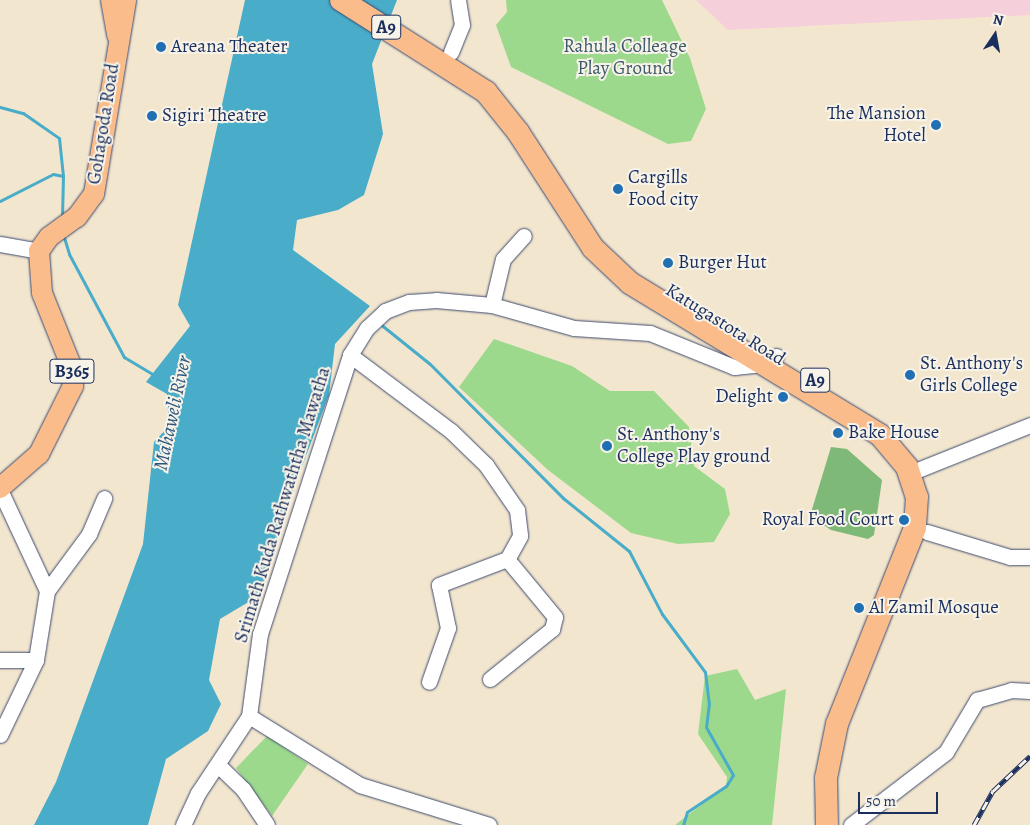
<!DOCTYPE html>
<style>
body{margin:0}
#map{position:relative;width:1030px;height:825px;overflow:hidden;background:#f3e6cf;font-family:Alegreya,serif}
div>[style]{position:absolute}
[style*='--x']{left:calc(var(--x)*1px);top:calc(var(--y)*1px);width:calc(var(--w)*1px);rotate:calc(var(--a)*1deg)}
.built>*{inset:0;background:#f5cfd9}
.green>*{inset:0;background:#9dd98d}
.forest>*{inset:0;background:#7eb978}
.water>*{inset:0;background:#49acc8}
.stream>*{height:3px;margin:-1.5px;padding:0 1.5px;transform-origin:1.5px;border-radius:1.5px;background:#49acc8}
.roads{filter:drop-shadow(0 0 1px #3b4a6f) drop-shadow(0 0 1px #3b4a6f)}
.minor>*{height:15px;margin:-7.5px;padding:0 7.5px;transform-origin:7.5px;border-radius:7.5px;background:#fff}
.major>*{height:20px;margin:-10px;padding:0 10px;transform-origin:10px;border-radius:10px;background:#fabc8b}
.highway>*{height:22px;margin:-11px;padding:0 11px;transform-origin:11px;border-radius:11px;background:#fabc8b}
.rail>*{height:5px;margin-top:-2.5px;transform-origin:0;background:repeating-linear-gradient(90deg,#f7f3e8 0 9px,#1b2f5e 0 18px);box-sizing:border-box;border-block:1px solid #1b2f5e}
.dots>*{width:14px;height:14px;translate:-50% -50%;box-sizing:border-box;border:2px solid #f7f3e8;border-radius:50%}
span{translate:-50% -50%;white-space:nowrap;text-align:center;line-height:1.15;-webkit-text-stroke:4px #f7f3e8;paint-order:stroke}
.shield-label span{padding:1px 4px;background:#f7f3e8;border:1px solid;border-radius:4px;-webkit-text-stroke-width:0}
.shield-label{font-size:18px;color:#1b2f5e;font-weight:700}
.poi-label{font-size:19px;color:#1b2f5e}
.left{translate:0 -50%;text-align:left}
.right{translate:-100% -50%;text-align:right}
.park-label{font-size:19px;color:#3c5a6a}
.street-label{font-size:19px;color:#1b2f5e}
.water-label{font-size:20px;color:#29547e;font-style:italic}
.north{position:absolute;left:970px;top:10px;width:50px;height:50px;-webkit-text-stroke:4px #f7f3e8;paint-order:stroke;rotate:12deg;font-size:14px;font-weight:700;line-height:20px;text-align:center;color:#1b2f5e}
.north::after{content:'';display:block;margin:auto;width:18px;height:22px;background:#1b2f5e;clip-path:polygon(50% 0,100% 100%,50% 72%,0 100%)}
.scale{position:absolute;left:858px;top:792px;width:80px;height:22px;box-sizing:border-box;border:2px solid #1b2f5e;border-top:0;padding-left:6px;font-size:15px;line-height:18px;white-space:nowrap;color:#1b2f5e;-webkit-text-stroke:4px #f7f3e8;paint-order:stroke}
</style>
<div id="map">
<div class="built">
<div style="clip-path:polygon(696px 0,1030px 0,1030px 15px,728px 30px)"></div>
</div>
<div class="green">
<div style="clip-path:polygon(506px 0,662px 0,690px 58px,706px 109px,691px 141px,668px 144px,511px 67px,496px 25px,507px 12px)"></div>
<div style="clip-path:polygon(494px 339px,572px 366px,610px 391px,654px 391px,689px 427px,694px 466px,725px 489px,730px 514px,714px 542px,678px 544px,631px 533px,548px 470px,459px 387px)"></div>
<div style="clip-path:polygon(737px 669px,755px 700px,786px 689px,772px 825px,675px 825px,726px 786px,727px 777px,698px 734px,705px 676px)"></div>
<div style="clip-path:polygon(267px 736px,308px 764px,272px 816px,236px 768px)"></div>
</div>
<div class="forest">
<div style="clip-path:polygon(831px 447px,847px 449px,882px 480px,874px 535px,868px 539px,831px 530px,810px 516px)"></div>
</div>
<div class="water">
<div style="clip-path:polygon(245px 0,397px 0,372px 64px,383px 134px,364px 195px,338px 210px,297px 220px,293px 250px,370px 306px,335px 344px,329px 395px,284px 514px,260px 595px,220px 619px,209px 680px,221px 704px,208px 731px,166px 759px,148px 825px,34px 825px,56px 782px,143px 544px,154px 442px,169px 426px,167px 394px,146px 382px,190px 326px,178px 305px)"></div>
</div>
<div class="stream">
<div style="--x:0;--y:107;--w:24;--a:15"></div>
<div style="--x:23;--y:113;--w:44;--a:34.8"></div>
<div style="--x:59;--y:138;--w:38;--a:84"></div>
<div style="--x:0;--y:201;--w:59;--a:-27"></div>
<div style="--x:53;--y:174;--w:10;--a:11"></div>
<div style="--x:63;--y:176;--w:42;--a:91.4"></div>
<div style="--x:63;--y:234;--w:21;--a:73"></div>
<div style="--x:69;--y:254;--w:117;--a:61.9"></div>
<div style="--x:124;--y:357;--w:39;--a:31"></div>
<div style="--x:379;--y:323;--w:65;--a:38.8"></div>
<div style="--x:430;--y:364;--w:189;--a:45.2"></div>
<div style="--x:563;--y:498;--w:85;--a:38.8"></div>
<div style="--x:629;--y:551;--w:71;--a:62.4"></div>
<div style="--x:662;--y:614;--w:72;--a:53.4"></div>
<div style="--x:705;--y:672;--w:31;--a:83"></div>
<div style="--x:709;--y:703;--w:24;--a:97"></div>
<div style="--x:706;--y:727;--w:55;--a:60.6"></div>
<div style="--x:733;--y:775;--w:13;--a:122"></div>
<div style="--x:726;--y:786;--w:47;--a:146.3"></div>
<div style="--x:687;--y:812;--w:14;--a:107"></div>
</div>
<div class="roads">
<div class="minor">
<div style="--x:451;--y:52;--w:29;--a:-68"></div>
<div style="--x:462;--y:25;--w:25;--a:-99"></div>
<div style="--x:0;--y:244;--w:40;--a:10"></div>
<div style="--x:492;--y:305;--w:47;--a:-76.6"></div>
<div style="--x:503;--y:259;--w:31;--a:-48"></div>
<div style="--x:350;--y:355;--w:126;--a:37"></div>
<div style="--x:451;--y:431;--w:49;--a:44.2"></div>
<div style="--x:486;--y:465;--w:55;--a:55.4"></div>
<div style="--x:517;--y:510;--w:26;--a:83"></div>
<div style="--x:520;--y:536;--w:26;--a:119"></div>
<div style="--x:507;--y:559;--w:73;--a:159.1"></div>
<div style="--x:439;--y:585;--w:44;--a:78.2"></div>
<div style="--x:448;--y:628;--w:57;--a:109.4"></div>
<div style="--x:910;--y:473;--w:129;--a:-21.8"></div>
<div style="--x:0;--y:490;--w:111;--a:65"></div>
<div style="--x:47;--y:591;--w:70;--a:99.1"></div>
<div style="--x:36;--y:660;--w:83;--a:115.6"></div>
<div style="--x:927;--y:532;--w:87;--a:16.8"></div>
<div style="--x:1010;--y:557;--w:20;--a:0"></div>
<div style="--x:47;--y:591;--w:71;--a:-53.6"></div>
<div style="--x:89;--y:534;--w:39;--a:-67"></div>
<div style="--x:0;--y:660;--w:36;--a:0"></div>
<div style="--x:490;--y:679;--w:80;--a:-38.9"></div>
<div style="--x:552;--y:629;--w:12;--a:-76"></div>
<div style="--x:555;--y:617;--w:75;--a:-129.6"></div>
<div style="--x:249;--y:716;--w:131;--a:31.9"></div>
<div style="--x:360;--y:785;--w:135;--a:17.2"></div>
<div style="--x:218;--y:765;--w:35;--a:44"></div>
<div style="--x:243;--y:789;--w:43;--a:56.3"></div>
<div style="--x:183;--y:825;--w:35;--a:-65"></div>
<div style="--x:198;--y:793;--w:92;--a:-56.5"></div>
<div style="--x:249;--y:716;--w:83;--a:-82.4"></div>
<div style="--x:260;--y:634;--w:293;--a:-72.1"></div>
<div style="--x:350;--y:355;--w:32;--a:-58"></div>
<div style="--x:367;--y:328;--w:25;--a:-43"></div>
<div style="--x:385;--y:311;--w:26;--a:-21"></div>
<div style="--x:409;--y:302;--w:27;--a:-4"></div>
<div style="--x:436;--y:300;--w:56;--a:5.1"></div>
<div style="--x:492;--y:305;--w:85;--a:15.7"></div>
<div style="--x:574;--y:328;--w:76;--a:3.8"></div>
<div style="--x:650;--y:333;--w:91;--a:22"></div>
<div style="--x:734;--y:367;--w:27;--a:-6"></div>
<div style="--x:761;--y:364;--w:17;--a:-28"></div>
<div style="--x:851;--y:825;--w:120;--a:-37.5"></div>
<div style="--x:946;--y:752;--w:61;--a:-59.2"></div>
<div style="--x:977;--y:700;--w:35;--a:-16"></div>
<div style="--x:1011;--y:690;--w:19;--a:3"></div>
</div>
<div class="major">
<div style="--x:111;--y:0;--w:36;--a:80"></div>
<div style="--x:0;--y:488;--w:52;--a:-41.1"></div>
<div style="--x:39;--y:454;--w:76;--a:-63.4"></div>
<div style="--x:73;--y:386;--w:23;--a:-97"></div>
<div style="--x:70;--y:363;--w:75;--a:-111.8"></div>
<div style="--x:42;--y:293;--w:42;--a:-94.1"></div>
<div style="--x:39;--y:251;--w:17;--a:-54"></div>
<div style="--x:49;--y:237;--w:34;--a:-36"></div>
<div style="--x:77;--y:217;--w:29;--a:-54"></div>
<div style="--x:94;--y:194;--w:197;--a:-80.6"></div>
</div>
<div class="highway">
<div style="--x:341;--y:0;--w:172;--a:32.4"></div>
<div style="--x:486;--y:92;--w:51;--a:51.3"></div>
<div style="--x:518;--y:132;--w:138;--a:57.1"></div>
<div style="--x:593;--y:248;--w:51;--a:43.4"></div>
<div style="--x:630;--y:283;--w:293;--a:31.3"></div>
<div style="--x:880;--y:435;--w:42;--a:49.8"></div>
<div style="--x:907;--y:467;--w:32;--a:72"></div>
<div style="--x:917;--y:497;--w:31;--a:94"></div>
<div style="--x:915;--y:528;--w:211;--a:111.7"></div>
<div style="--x:837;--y:724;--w:55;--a:101.5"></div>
<div style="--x:826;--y:778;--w:47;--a:88.8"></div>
</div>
</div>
<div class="rail">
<div style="--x:974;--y:825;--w:39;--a:-61"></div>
<div style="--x:993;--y:791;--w:51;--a:-43.4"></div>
</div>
<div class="dots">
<div style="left:161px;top:47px;background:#1f6fb2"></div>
<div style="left:152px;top:116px;background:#1f6fb2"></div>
<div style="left:936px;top:125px;background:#1f6fb2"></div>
<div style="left:618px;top:189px;background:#1f6fb2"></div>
<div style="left:668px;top:263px;background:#1f6fb2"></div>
<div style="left:910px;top:375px;background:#1f6fb2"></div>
<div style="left:783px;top:397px;background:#1f6fb2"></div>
<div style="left:838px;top:433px;background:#1f6fb2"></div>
<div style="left:607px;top:446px;background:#1f6fb2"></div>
<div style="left:904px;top:520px;background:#1f6fb2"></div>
<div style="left:859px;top:608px;background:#1f6fb2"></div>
</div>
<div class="shield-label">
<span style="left:386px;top:27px">A9</span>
<span style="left:72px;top:371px">B365</span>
<span style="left:815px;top:380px">A9</span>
</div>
<div class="poi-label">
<span class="left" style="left:171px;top:47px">Areana Theater</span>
<span class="right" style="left:926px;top:125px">The Mansion<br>Hotel</span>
<span class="left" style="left:162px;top:116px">Sigiri Theatre</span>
<span class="left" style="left:628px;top:189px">Cargills<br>Food city</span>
<span class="left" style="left:678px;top:263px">Burger Hut</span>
<span class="left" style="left:920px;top:375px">St. Anthony's<br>Girls College</span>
<span class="right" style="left:773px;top:397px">Delight</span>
<span class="left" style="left:848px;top:433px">Bake House</span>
<span class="left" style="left:617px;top:446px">St. Anthony's<br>College Play ground</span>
<span class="right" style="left:894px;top:520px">Royal Food Court</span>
<span class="left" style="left:869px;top:608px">Al Zamil Mosque</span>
</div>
<div class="park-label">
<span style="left:625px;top:58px">Rahula Colleage<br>Play Ground</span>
</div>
<div class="street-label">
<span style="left:104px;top:124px;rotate:-81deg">Gohagoda Road</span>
<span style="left:725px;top:325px;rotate:32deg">Katugastota Road</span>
<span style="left:283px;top:505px;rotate:-73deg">Srimath Kuda Rathwaththa Mawatha</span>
</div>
<div class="water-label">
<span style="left:172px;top:413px;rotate:-78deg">Mahaweli River</span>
</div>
<div class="north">N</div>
<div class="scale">50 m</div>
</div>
